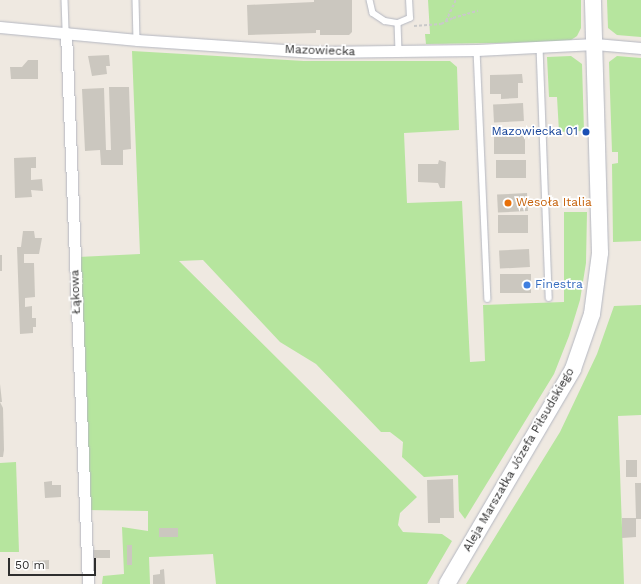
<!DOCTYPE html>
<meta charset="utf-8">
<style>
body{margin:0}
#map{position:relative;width:641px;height:584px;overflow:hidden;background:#efe9e1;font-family:"Work Sans",sans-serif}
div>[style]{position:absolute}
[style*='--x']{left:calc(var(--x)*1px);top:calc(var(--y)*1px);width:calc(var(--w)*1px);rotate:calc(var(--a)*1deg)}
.green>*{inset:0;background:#b6e59e}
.building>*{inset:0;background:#cbc7bf;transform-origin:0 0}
.path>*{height:2px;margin-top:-1px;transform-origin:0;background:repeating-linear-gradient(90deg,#c9c9c9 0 3px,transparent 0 5px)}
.roads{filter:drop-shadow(0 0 1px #b4b7c1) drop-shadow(0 0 1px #b4b7c1)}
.lane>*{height:5.5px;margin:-2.75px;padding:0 2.75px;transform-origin:2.75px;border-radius:2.75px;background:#fff}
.street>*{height:11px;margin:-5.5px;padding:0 5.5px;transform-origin:5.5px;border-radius:5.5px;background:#fff}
.secondary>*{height:16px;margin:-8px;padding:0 8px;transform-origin:8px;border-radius:8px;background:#fff}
.dots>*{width:11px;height:11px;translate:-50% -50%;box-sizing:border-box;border:2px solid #fff;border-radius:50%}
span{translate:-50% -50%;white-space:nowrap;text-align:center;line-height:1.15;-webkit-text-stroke:3.5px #fff;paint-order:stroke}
.street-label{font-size:12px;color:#2e2e2e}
.transit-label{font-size:12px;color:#164399}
.right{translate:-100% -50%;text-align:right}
.food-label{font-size:12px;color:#c56008}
.left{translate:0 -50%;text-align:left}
.shop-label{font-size:12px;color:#366cbe}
.scale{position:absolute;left:8px;top:558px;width:88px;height:18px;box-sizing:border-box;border:2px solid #2e2e2e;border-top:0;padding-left:5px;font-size:12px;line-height:14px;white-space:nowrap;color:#2e2e2e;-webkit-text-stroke:3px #fff;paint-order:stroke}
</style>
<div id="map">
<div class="green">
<div style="clip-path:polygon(428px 0,581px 0,581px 28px,577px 36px,568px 42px,426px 44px,425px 34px,430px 34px)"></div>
<div style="clip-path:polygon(607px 0,641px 0,641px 37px,617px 35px,608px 28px)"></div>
<div style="clip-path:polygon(132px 51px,304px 61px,450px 61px,457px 67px,459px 130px,404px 133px,407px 203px,462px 201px,470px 362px,485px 361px,483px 305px,564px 302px,564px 212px,587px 212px,586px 263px,580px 300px,569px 336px,554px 374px,465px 519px,459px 511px,458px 475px,424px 477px,402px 457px,403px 442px,390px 432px,381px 432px,316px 364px,280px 342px,203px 260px,179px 261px,417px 497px,400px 513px,398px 525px,403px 532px,442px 534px,452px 541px,427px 584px,216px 584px,213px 554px,149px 557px,150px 584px,102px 584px,103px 576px,124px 574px,122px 527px,148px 531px,148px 511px,86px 510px,78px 257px,140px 254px)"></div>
<div style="clip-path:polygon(571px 56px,582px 64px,584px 131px,559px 132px,557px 97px,549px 97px,547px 57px)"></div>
<div style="clip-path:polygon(617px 56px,641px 58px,641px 241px,613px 242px,612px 164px,618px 163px,618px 152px,612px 152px,609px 62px)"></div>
<div style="clip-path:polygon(641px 305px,641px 415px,618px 416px,624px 584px,466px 584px,560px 432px,597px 354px,614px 306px)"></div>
<div style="clip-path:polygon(16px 462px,19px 552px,0 552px,0 463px)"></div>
</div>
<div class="building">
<div style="clip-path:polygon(314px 0,352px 0,352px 32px,349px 35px,320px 35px,320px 30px,316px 30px,316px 33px,248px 35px,247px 5px,314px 2px)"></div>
<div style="clip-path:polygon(109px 55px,110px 66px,106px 66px,107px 74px,92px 76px,88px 56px)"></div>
<div style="clip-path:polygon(28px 60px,38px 60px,38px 79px,11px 79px,10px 67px,22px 67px)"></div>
<div style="clip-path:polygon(522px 74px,523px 83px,518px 83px,518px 98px,501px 99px,501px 94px,490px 94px,490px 75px)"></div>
<div style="clip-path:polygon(109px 87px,129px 87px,131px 149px,123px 150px,123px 165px,101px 165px,100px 150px,85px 151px,82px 89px,104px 88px,106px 150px,111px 150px)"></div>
<div style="left:523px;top:103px;width:18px;height:30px;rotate:87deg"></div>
<div style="left:525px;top:136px;width:18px;height:31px;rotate:90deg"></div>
<div style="clip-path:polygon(36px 157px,36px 168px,31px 168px,31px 180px,42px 179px,43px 191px,31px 190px,32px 197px,15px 198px,14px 158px)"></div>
<div style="clip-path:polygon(439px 160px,446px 162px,445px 188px,440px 188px,438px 183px,418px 182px,418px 164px,438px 164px)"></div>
<div style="left:526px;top:160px;width:18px;height:30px;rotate:90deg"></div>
<div style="left:527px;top:193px;width:18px;height:30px;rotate:87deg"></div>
<div style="left:528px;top:215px;width:18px;height:30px;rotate:90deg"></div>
<div style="clip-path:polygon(23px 231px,34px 231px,35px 238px,42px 238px,39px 254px,24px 254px,24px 263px,34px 263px,35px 297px,25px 298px,25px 307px,32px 306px,32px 318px,36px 318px,36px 327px,33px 327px,33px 333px,20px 334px,17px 247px,21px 247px)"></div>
<div style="left:529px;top:249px;width:18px;height:30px;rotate:87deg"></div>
<div style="left:0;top:255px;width:2px;height:16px"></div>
<div style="left:531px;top:274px;width:19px;height:31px;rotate:90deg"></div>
<div style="clip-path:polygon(0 384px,2px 402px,0 402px)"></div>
<div style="clip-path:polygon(0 402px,3px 408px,4px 450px,3px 457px,0 457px)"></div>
<div style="left:626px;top:460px;width:11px;height:17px"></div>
<div style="clip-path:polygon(453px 479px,454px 518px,440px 518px,440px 523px,428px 523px,427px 480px)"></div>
<div style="clip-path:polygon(52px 481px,52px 485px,61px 485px,61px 497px,45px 498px,44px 482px)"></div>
<div style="clip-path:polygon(635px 483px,641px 483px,641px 519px,636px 519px,636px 537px,622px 538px,622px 518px,636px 518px)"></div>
<div style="left:178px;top:528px;width:9px;height:19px;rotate:90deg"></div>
<div style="left:132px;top:545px;width:20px;height:5px;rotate:90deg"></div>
<div style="left:92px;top:550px;width:18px;height:8px"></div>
<div style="clip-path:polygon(49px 560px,49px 569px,33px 569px,32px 561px)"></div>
<div style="clip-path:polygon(164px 569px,165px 584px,153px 584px,153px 575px,160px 574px,160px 570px)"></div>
</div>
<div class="path">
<div style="--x:446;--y:21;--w:23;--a:-65"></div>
<div style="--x:414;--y:26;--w:27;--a:-4"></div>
<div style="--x:441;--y:24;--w:13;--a:-27"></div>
<div style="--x:453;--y:18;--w:26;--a:-16"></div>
</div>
<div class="roads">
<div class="lane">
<div style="--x:65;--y:0;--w:33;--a:88"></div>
<div style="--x:136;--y:0;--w:40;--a:88.6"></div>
<div style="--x:370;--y:0;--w:13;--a:77"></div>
<div style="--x:373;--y:13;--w:14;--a:34"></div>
<div style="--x:385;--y:21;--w:13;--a:9"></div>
<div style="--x:398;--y:23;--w:13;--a:-23"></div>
<div style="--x:410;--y:18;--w:18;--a:-93"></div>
<div style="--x:398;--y:23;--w:29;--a:88"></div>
<div style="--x:540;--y:47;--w:251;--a:87.9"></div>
<div style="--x:477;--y:50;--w:249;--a:87.5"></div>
</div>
<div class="street">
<div style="--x:0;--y:27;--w:138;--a:5.4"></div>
<div style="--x:137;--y:40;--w:177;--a:3.9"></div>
<div style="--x:314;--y:52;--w:163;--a:-0.7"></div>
<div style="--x:477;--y:50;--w:118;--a:-2.9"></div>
<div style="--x:595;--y:44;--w:46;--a:5"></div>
<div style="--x:66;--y:33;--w:551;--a:87.71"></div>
</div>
<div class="secondary">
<div style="--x:447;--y:584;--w:249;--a:-59.6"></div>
<div style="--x:573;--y:369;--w:58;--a:-70.9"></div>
<div style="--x:592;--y:314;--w:62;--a:-82.5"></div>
<div style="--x:600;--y:253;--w:253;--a:-91.6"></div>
</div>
</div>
<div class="dots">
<div style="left:586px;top:132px;background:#1a4fb4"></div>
<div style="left:508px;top:203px;background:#e8710a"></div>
<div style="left:527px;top:285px;background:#3f7fe0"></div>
</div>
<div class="street-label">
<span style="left:320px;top:51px;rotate:2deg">Mazowiecka</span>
<span style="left:76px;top:292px;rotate:-92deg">Łąkowa</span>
<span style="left:519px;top:460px;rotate:-60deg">Aleja Marszałka Józefa Piłsudskiego</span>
</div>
<div class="transit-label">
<span class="right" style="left:578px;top:132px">Mazowiecka 01</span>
</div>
<div class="food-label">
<span class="left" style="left:516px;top:203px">Wesoła Italia</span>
</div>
<div class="shop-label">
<span class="left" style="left:535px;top:285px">Finestra</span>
</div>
<div class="scale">50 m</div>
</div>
